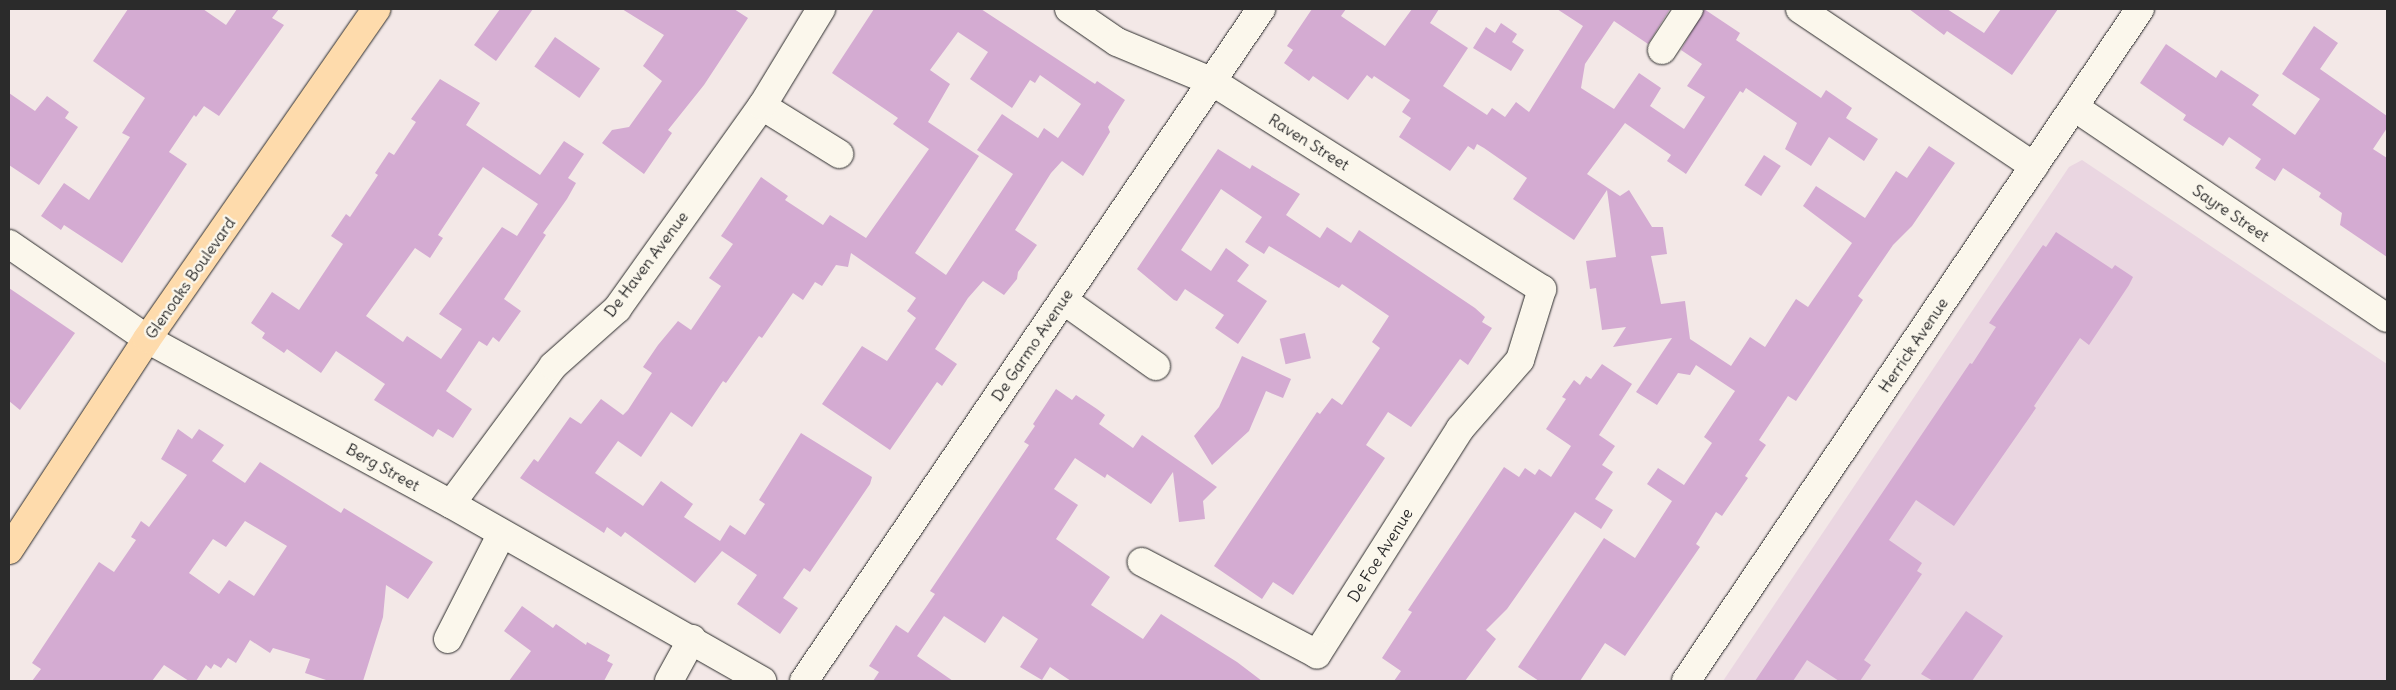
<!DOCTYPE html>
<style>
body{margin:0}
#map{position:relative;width:2396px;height:690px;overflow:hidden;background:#f3e8e7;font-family:Delius,sans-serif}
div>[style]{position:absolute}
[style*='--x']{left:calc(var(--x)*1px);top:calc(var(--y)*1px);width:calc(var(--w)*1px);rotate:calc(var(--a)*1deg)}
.built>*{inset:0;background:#ead6e1}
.building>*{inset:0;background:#d4abd2;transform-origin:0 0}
.roads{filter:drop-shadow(0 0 1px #2b2b2b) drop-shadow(0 0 1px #2b2b2b)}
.minor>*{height:28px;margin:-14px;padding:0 14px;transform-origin:14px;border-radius:14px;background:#fbf7ec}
.major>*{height:28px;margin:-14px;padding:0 14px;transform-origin:14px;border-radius:14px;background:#fedbac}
span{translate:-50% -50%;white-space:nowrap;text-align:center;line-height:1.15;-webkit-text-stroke:5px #fbf7ec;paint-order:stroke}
.street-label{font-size:16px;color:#2b2b2b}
.frame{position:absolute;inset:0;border:10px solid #2b2b2b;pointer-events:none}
</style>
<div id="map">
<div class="built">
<div style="clip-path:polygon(2082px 160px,2387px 364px,2387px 681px,1723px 681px,2069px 167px)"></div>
</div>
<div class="building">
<div style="clip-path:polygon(128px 9px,203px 9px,226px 25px,237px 9px,279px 9px,272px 18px,284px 25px,219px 116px,204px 106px,196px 117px,194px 115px,169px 152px,187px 164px,122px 263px,64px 225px,61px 230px,41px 216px,64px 183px,89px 200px,130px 137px,122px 133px,145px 98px,93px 61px)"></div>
<div style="clip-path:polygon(500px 9px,533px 9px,496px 61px,474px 45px)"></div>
<div style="clip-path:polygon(622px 9px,734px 9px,748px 18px,704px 85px,668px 130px,672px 133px,644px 174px,602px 143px,612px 130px,629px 127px,662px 81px,643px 66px,664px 35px)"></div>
<div style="clip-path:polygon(evenodd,874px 9px,981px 9px,1095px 84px,1097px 81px,1125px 100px,1108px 127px,1110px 132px,1083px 176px,1062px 161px,1051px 173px,1015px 230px,1037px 245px,1018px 272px,1017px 279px,1004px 295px,983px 281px,968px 298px,935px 349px,957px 364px,942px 386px,937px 382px,890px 450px,822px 404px,862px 346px,887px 361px,916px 318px,907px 311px,916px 298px,851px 253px,848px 267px,836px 265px,822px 286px,815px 282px,803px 300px,793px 293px,762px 338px,759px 336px,726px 383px,723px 381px,692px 427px,671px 412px,641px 457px,618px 441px,595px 473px,643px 506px,661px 481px,693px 504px,684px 517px,720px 541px,730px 525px,745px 535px,765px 504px,759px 500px,801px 433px,872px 477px,870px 484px,810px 572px,804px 568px,783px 598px,798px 608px,780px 634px,737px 604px,757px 575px,722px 551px,695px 583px,625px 532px,621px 537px,607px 527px,604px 533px,520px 478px,534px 459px,538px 462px,540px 459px,570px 417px,581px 424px,601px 399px,623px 415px,628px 410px,652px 373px,643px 367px,658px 345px,678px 321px,691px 330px,721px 286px,709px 278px,733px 244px,721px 236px,761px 177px,788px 196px,785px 200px,823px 225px,830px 215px,866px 238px,929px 149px,893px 124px,898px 118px,832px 73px,874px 9px,958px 32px,988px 52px,970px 79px,1012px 108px,1030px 80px,1035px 83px,1040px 75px,1081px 104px,1058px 138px,1044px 128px,1038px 138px,1002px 114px,977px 150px,1013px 174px,946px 275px,915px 253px,979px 156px,928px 122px,950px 84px,930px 70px,958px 32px)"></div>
<div style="clip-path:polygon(1312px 9px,1346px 9px,1341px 16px,1385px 46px,1412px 9px,1439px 9px,1430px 23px,1468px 48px,1443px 86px,1487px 115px,1492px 108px,1505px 117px,1516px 102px,1529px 112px,1583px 26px,1557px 9px,1670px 9px,1648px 44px,1614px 21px,1585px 64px,1581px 88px,1614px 109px,1639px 73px,1661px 88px,1650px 106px,1684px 129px,1705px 97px,1687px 86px,1702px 64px,1681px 50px,1704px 9px,1740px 33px,1736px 40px,1821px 98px,1826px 90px,1852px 108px,1846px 118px,1878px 139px,1864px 161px,1829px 137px,1811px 166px,1785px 149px,1797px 123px,1746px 88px,1743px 93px,1740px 91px,1686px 174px,1667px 161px,1671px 155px,1625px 123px,1587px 174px,1620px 196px,1629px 190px,1652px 227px,1663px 227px,1667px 254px,1651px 256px,1661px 304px,1685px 301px,1690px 339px,1731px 366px,1750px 337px,1765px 347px,1796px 299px,1808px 307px,1852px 243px,1803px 206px,1816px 186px,1865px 218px,1896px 171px,1907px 178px,1929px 146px,1955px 163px,1912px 226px,1893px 245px,1858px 296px,1863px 300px,1796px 401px,1788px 396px,1759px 440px,1766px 445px,1745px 476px,1748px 478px,1722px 516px,1716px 512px,1696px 544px,1700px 547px,1625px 656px,1605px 643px,1580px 681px,1539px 681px,1518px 667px,1604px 538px,1635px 558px,1672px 501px,1647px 484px,1658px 468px,1684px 485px,1712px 443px,1704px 437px,1735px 391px,1696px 365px,1690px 375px,1678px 373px,1657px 405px,1636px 392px,1672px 338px,1613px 347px,1626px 327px,1602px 330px,1596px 288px,1590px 289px,1586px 261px,1616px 257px,1607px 190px,1574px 240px,1513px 199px,1527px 178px,1484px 148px,1477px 144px,1474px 150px,1468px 146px,1450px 171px,1399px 137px,1411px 118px,1402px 112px,1410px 100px,1374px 76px,1372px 79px,1367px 75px,1348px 100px,1313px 76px,1309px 81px,1284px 63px,1293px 50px,1287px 46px)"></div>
<div style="clip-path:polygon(1909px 9px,1947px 9px,1984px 33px,2001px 9px,2058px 9px,2012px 75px,1947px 31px,1944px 35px)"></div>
<div style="clip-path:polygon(1501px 23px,1517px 34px,1512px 42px,1524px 50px,1511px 71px,1473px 48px,1486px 27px,1495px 33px)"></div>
<div style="clip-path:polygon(2314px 26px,2338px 43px,2320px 69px,2387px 116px,2387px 128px,2373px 149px,2387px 158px,2387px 257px,2340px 225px,2342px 213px,2319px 197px,2321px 193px,2283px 168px,2275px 181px,2255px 168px,2261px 159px,2229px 137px,2223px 146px,2183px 120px,2186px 115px,2140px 83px,2166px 44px,2216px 78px,2221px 70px,2259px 95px,2252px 105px,2295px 135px,2320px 99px,2282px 74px)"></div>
<div style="left:555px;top:37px;width:55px;height:36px;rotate:35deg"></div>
<div style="clip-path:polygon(evenodd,440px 79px,480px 103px,466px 125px,540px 175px,564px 141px,584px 154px,568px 178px,576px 183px,567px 199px,543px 233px,546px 235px,504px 299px,521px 311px,499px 342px,493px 337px,487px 346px,479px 341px,446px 391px,472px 409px,453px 438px,438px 429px,433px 437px,374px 400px,385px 384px,336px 351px,321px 373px,287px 349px,284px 353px,262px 338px,265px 333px,251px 323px,272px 292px,299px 310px,343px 244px,331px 236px,346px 214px,350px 217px,378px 175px,375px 173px,389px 152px,394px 155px,416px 122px,411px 119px,440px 79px,483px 167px,538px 204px,517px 236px,502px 227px,439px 314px,462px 329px,441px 359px,407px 336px,403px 342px,366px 316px,415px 248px,430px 258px,443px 238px,438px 235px,483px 167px)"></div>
<div style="clip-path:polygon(9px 93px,35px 111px,47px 96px,69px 112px,65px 118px,78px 127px,39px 185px,9px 165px)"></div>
<div style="clip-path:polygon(1218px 149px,1250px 169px,1252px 165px,1300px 194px,1286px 215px,1320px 238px,1327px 227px,1351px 243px,1359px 230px,1475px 308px,1485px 317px,1482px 322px,1492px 328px,1468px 365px,1460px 359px,1411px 427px,1388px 412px,1366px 445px,1385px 458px,1293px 595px,1273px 582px,1262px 599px,1214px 566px,1317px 412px,1320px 414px,1332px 398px,1342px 405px,1380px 348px,1372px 342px,1389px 316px,1342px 284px,1339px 288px,1269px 246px,1264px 254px,1245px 242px,1262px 217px,1221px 189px,1181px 250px,1211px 271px,1226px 248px,1249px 265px,1237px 281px,1267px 301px,1238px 344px,1215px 328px,1224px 315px,1185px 289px,1177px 301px,1174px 300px,1137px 269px)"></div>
<div style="left:1764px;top:155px;width:20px;height:36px;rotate:33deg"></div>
<div style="clip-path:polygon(2056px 232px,2112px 269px,2115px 265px,2133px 277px,2129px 285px,2089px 345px,2080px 338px,2034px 406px,2036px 408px,1954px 526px,1916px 500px,1889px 540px,1922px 563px,1917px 571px,1922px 574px,1864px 660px,1871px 665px,1860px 681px,1839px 681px,1807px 660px,1793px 681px,1755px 681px,1970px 363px,1972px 364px,1996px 327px,1989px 323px,2002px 304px,2043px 245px,2046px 247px)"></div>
<div style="clip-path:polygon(9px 288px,75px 333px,20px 410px,9px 401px)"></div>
<div style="left:1305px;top:333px;width:26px;height:26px;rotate:77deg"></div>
<div style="clip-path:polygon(1242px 356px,1291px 379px,1283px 398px,1266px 391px,1249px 431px,1212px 465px,1194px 436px,1219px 407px)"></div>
<div style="clip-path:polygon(1602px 364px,1632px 384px,1599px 435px,1615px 446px,1602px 465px,1613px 472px,1595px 499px,1613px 510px,1601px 529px,1575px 512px,1507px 609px,1486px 630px,1496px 639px,1465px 681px,1394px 681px,1401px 671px,1382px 658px,1412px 612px,1408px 610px,1504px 467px,1519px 477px,1525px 468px,1535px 475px,1539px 469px,1551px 477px,1571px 446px,1546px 429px,1566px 399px,1562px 397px,1574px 380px,1580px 385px,1586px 376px,1591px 379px)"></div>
<div style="clip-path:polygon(1056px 389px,1072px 400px,1076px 395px,1097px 409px,1105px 415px,1099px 424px,1133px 448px,1142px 435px,1217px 487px,1203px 501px,1205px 519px,1179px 522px,1173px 472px,1151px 504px,1107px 474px,1105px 478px,1075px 458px,1054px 489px,1078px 505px,1056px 539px,1110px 577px,1091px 605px,1143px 639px,1161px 614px,1237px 662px,1262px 681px,1071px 681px,1050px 667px,1042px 680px,1020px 667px,1038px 639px,1003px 616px,985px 643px,944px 616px,917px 656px,953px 681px,873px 681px,879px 672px,869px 666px,896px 625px,908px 633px,935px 594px,930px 591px,1029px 445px,1024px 442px,1035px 426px,1033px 424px)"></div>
<div style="clip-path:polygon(evenodd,178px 429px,192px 439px,199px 429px,224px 445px,212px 461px,245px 483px,260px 462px,341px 513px,344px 508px,433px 562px,408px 599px,386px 585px,383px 617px,363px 681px,329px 681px,305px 673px,310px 659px,273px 648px,270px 653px,250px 640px,236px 663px,228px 658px,221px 668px,214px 664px,211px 669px,206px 665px,196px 681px,189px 681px,164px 665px,152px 681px,32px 681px,41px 669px,32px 663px,99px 562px,114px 572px,136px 540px,131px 537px,141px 521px,149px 527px,187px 475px,161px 459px,178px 429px,245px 521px,287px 546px,254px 596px,229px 580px,219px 594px,189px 573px,213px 539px,226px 547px,245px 521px)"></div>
<div style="clip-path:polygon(522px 606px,553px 628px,556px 624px,586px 645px,587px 642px,610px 655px,607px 661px,613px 664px,604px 681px,509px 681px,531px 651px,504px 631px)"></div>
<div style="clip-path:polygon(1966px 611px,2003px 636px,1972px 681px,1933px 681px,1921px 674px)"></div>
</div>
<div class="roads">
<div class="minor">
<div style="--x:1069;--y:9;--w:58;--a:34.5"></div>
<div style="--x:1117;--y:42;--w:104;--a:22.6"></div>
<div style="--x:1213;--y:82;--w:389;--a:32.2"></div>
<div style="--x:1542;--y:289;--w:74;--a:107.2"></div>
<div style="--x:1520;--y:360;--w:91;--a:131"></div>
<div style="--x:1460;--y:429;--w:267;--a:122.4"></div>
<div style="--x:1317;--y:654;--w:198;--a:-152.3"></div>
<div style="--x:1800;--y:9;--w:282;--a:33.9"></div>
<div style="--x:1662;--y:50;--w:49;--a:-56.6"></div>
<div style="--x:762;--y:106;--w:91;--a:31.9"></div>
<div style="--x:2074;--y:107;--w:377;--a:34"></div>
<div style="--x:9;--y:244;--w:168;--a:34.5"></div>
<div style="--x:147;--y:339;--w:346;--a:28.5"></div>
<div style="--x:451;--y:504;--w:358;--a:29.6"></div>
<div style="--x:1063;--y:300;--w:114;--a:35.4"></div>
<div style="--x:451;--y:504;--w:172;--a:-53.5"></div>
<div style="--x:553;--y:366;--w:86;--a:-41.7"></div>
<div style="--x:617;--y:309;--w:249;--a:-54.5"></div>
<div style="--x:762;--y:106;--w:114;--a:-58.7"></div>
<div style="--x:448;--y:639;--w:117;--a:-63"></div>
<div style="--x:669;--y:681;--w:48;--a:-61.3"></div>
<div style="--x:804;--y:681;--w:813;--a:-55.78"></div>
<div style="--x:1686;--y:681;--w:811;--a:-55.96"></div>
</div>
<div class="major">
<div style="--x:9;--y:550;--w:252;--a:-56.8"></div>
<div style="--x:147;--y:339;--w:402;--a:-55.2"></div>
</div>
</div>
<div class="street-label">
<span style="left:1309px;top:142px;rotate:32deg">Raven Street</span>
<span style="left:2231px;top:213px;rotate:34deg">Sayre Street</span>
<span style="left:646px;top:264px;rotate:-53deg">De Haven Avenue</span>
<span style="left:190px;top:278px;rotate:-55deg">Glenoaks Boulevard</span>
<span style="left:1032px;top:345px;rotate:-56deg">De Garmo Avenue</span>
<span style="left:1913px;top:345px;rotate:-56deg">Herrick Avenue</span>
<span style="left:383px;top:467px;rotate:29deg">Berg Street</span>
<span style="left:1380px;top:555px;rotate:-58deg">De Foe Avenue</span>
</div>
<div class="frame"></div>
</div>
